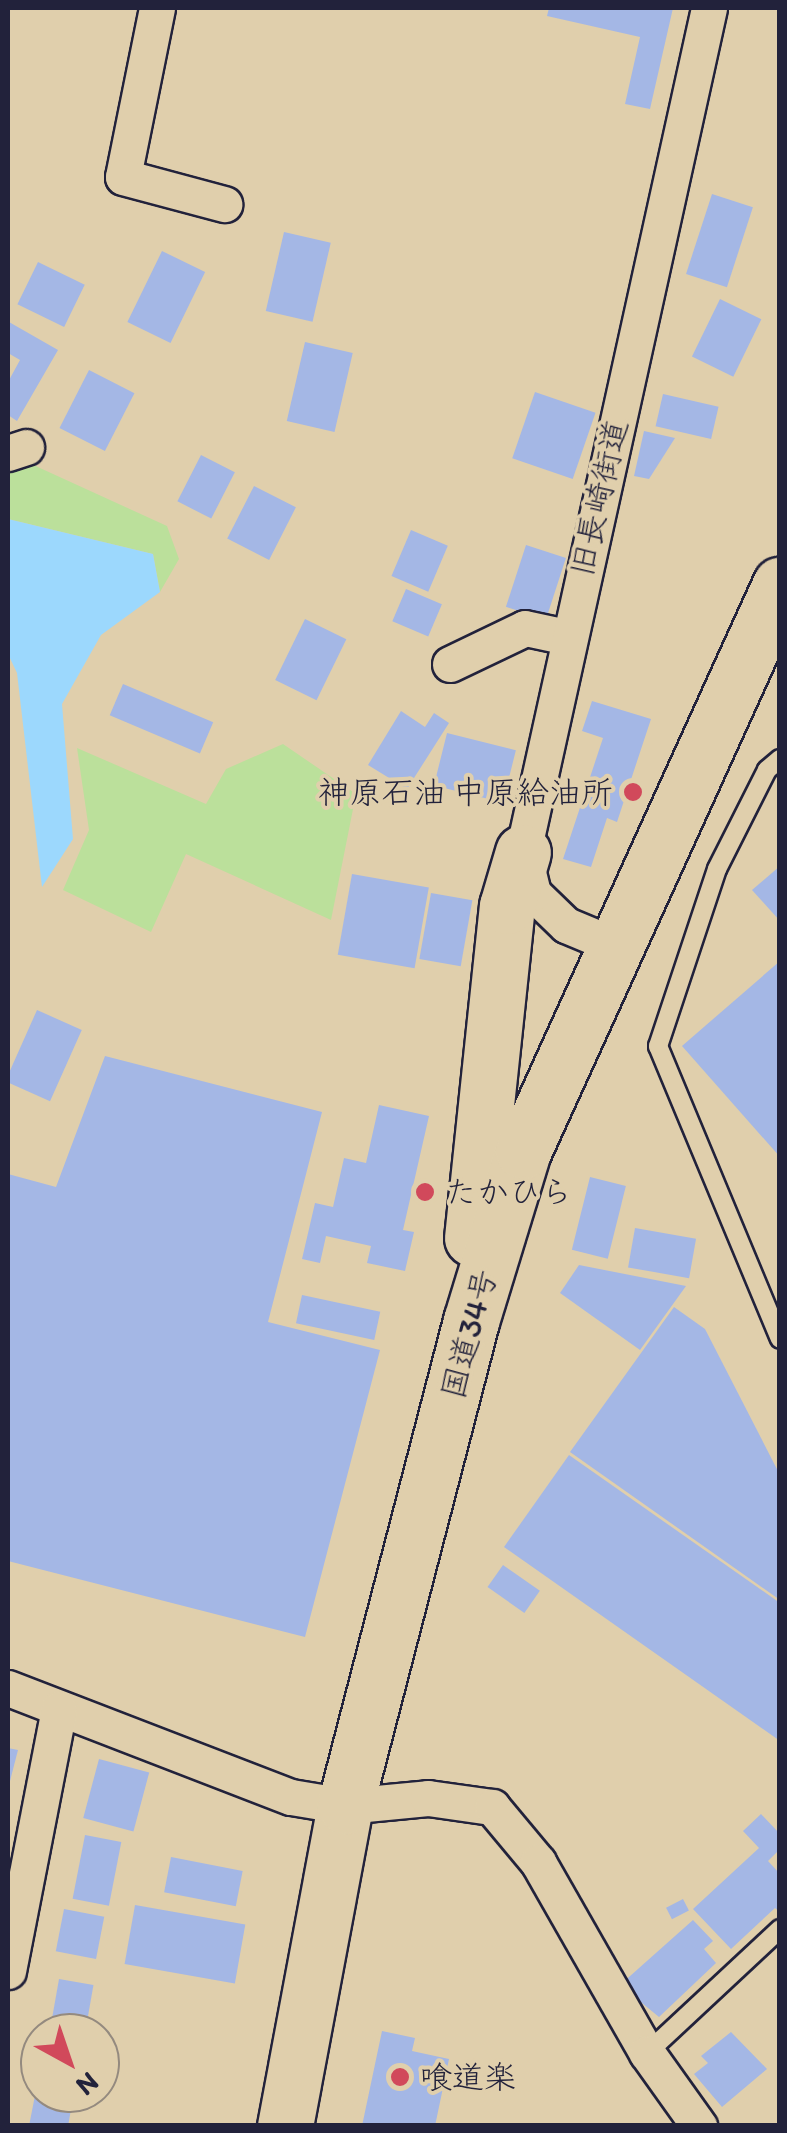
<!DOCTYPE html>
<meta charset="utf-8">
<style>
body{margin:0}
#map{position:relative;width:787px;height:2133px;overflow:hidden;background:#e0cfac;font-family:Itim,"Klee One",sans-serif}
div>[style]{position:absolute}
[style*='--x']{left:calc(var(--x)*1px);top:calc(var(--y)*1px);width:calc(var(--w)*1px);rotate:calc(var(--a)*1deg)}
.green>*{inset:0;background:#bbe09b}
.water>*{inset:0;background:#9cd8fd}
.building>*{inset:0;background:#a4b7e5;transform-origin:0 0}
.roads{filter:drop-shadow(2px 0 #22223b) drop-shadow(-2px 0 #22223b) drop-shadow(0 2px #22223b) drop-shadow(0 -2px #22223b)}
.service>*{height:18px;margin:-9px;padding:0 9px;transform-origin:9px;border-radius:9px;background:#e0cfac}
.minor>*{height:35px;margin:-17.5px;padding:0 17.5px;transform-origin:17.5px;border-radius:17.5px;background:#e0cfac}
.trunk>*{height:55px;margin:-27.5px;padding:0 27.5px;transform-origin:27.5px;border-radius:27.5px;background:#e0cfac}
.dots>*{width:28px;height:28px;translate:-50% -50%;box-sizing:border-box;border:5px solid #e0cfac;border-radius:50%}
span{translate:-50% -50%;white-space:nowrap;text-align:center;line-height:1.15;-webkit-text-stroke:8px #e0cfac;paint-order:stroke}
.street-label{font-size:32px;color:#22223b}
.poi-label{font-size:32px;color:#22223b}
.right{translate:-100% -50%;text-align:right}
.left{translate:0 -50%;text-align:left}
.frame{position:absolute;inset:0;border:10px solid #22223b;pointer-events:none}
.north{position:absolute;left:20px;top:2013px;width:100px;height:100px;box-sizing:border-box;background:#e0cfac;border:2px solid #948a7f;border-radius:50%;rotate:140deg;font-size:28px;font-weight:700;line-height:40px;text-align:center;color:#22223b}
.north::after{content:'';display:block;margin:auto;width:35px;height:45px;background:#d1495b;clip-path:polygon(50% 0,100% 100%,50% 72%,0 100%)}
</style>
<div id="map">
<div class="green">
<i style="clip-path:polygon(8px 461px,29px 463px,167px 526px,179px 559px,160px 592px,153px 554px,8px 519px)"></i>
<i style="clip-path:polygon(283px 744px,356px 794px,331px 920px,186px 854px,151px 932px,63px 890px,89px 830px,77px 748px,206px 804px,226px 769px)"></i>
</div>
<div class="water">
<i style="clip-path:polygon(8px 519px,153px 554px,160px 592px,101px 635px,62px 704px,73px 839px,42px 887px,17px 673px,8px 654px)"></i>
</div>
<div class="building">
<i style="clip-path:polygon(549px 8px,673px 8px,650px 109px,625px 104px,640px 37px,547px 16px)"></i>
<i style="left:712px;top:194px;width:43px;height:84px;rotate:18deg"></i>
<i style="left:284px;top:232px;width:48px;height:81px;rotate:13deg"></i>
<i style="left:162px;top:251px;width:48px;height:79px;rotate:26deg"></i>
<i style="left:38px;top:262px;width:52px;height:47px;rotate:26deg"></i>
<i style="left:720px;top:299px;width:46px;height:64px;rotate:26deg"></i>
<i style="clip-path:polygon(9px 322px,58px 350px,17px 421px,8px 415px,8px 382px,20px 360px,8px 353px)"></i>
<i style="left:305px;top:342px;width:49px;height:81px;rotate:13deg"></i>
<i style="left:89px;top:370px;width:51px;height:65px;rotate:27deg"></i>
<i style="left:535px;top:392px;width:64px;height:70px;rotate:19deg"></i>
<i style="left:663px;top:394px;width:57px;height:33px;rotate:13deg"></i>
<i style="clip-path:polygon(644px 431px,675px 438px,649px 479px,634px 476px)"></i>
<i style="left:201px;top:455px;width:38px;height:52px;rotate:27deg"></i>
<i style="left:254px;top:486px;width:47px;height:59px;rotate:27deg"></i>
<i style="left:411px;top:530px;width:40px;height:50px;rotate:23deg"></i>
<i style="left:526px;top:545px;width:42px;height:65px;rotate:18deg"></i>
<i style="left:406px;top:589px;width:39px;height:35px;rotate:23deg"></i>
<i style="left:305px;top:619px;width:46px;height:68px;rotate:26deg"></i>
<i style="left:123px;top:684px;width:98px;height:34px;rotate:23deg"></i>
<i style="clip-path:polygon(592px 701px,651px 719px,617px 822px,607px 818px,591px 867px,563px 859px,603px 738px,582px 731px)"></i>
<i style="clip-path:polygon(401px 711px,425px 727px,434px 713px,449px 723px,407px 789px,368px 765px)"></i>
<i style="left:447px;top:733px;width:71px;height:54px;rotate:14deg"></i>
<i style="clip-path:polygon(780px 866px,780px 921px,752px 890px)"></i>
<i style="left:352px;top:874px;width:78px;height:82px;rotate:10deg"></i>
<i style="left:431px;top:893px;width:42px;height:67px;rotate:10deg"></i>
<i style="clip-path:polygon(780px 961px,780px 1157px,682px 1046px)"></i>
<i style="left:37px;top:1010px;width:49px;height:78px;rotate:24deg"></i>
<i style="clip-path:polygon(105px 1056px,322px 1112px,268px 1322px,380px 1350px,305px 1637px,8px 1561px,8px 1174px,56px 1187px)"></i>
<i style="clip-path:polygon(379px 1105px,429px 1116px,403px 1230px,414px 1232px,405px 1271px,367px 1263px,371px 1246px,326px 1236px,320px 1263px,302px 1259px,315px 1203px,333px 1207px,344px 1158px,366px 1163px)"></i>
<i style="left:590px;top:1177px;width:37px;height:75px;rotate:14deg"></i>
<i style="left:635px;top:1228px;width:62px;height:40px;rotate:10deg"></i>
<i style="clip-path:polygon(579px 1265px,686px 1286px,640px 1350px,560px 1293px)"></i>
<i style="left:302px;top:1295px;width:80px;height:29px;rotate:12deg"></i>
<i style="clip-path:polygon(674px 1307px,705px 1329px,780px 1475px,780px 1600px,570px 1452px)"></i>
<i style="clip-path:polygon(569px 1455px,780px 1603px,780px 1741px,504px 1547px)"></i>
<i style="left:503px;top:1565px;width:45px;height:27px;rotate:35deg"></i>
<i style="clip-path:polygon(8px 1748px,18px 1750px,9px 1785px,8px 1785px)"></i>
<i style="left:99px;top:1759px;width:52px;height:61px;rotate:15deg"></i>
<i style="clip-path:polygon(761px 1814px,780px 1834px,780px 1849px,768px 1861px,780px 1874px,780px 1912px,775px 1908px,731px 1949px,693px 1909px,759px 1848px,743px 1831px)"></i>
<i style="left:85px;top:1835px;width:37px;height:65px;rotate:11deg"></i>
<i style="left:171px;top:1857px;width:73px;height:36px;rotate:11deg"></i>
<i style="left:683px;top:1899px;width:13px;height:19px;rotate:63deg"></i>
<i style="left:135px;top:1905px;width:112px;height:60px;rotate:10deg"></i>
<i style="left:64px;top:1909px;width:41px;height:43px;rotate:11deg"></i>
<i style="clip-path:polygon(693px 1920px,713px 1941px,704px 1949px,716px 1963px,659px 2017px,620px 1985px)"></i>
<i style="left:59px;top:1979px;width:35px;height:42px;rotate:10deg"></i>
<i style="clip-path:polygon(382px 2031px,415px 2038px,412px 2051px,449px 2059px,435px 2126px,362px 2126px)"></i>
<i style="clip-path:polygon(731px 2032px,767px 2069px,722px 2107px,694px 2074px,708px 2063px,701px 2056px)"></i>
<i style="clip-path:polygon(40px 2044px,40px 2078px,32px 2077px)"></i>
<i style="clip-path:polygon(38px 2080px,40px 2093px,74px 2093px,68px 2126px,29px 2126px)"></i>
</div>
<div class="roads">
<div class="service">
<i style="--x:780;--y:759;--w:17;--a:140"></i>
<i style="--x:767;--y:770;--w:111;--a:116.8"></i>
<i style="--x:717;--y:869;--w:187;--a:108.4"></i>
<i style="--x:658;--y:1046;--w:317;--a:67.4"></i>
<i style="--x:647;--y:2053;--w:182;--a:-43"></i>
</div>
<div class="minor">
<i style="--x:157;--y:8;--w:172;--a:101.4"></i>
<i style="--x:123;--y:177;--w:105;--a:15"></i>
<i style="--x:8;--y:453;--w:19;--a:-18"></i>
<i style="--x:450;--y:664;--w:83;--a:-25.6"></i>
<i style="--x:525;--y:628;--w:43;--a:12.1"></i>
<i style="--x:614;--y:945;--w:52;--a:-157.4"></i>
<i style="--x:566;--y:925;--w:46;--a:-135.9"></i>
<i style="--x:533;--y:893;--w:42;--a:-103.7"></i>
<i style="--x:523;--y:852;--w:864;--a:-77.57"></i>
<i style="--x:8;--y:1688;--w:303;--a:21.1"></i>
<i style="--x:291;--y:1797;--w:55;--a:9.5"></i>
<i style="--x:345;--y:1806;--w:83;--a:-5.5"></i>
<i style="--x:428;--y:1798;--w:65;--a:8"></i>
<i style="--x:492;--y:1807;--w:72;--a:50.1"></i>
<i style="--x:538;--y:1862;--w:220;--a:60.3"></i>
<i style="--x:647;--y:2053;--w:90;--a:54.5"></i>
<i style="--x:8;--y:1971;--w:267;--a:-79"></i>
</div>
<div class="trunk">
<i style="--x:472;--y:1238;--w:334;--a:-84"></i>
<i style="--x:507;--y:906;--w:56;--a:-73.5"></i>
<i style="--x:285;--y:2126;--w:326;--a:-79.4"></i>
<i style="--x:345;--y:1806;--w:501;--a:-75.44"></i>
<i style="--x:471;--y:1321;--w:178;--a:-73"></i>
<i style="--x:523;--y:1151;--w:622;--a:-65.58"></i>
</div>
</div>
<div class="dots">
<i style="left:633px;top:792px;background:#d1495b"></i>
<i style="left:425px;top:1192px;background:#d1495b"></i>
<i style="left:400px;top:2077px;background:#d1495b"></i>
</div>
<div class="street-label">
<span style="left:599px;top:498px;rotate:-77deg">旧長崎街道</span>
<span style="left:469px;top:1334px;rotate:-75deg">国道34号</span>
</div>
<div class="poi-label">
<span class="right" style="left:613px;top:792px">神原石油 中原給油所</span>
<span class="left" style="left:445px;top:1192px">たかひら</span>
<span class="left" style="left:420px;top:2077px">喰道楽</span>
</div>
<div class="frame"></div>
<div class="north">N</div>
</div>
